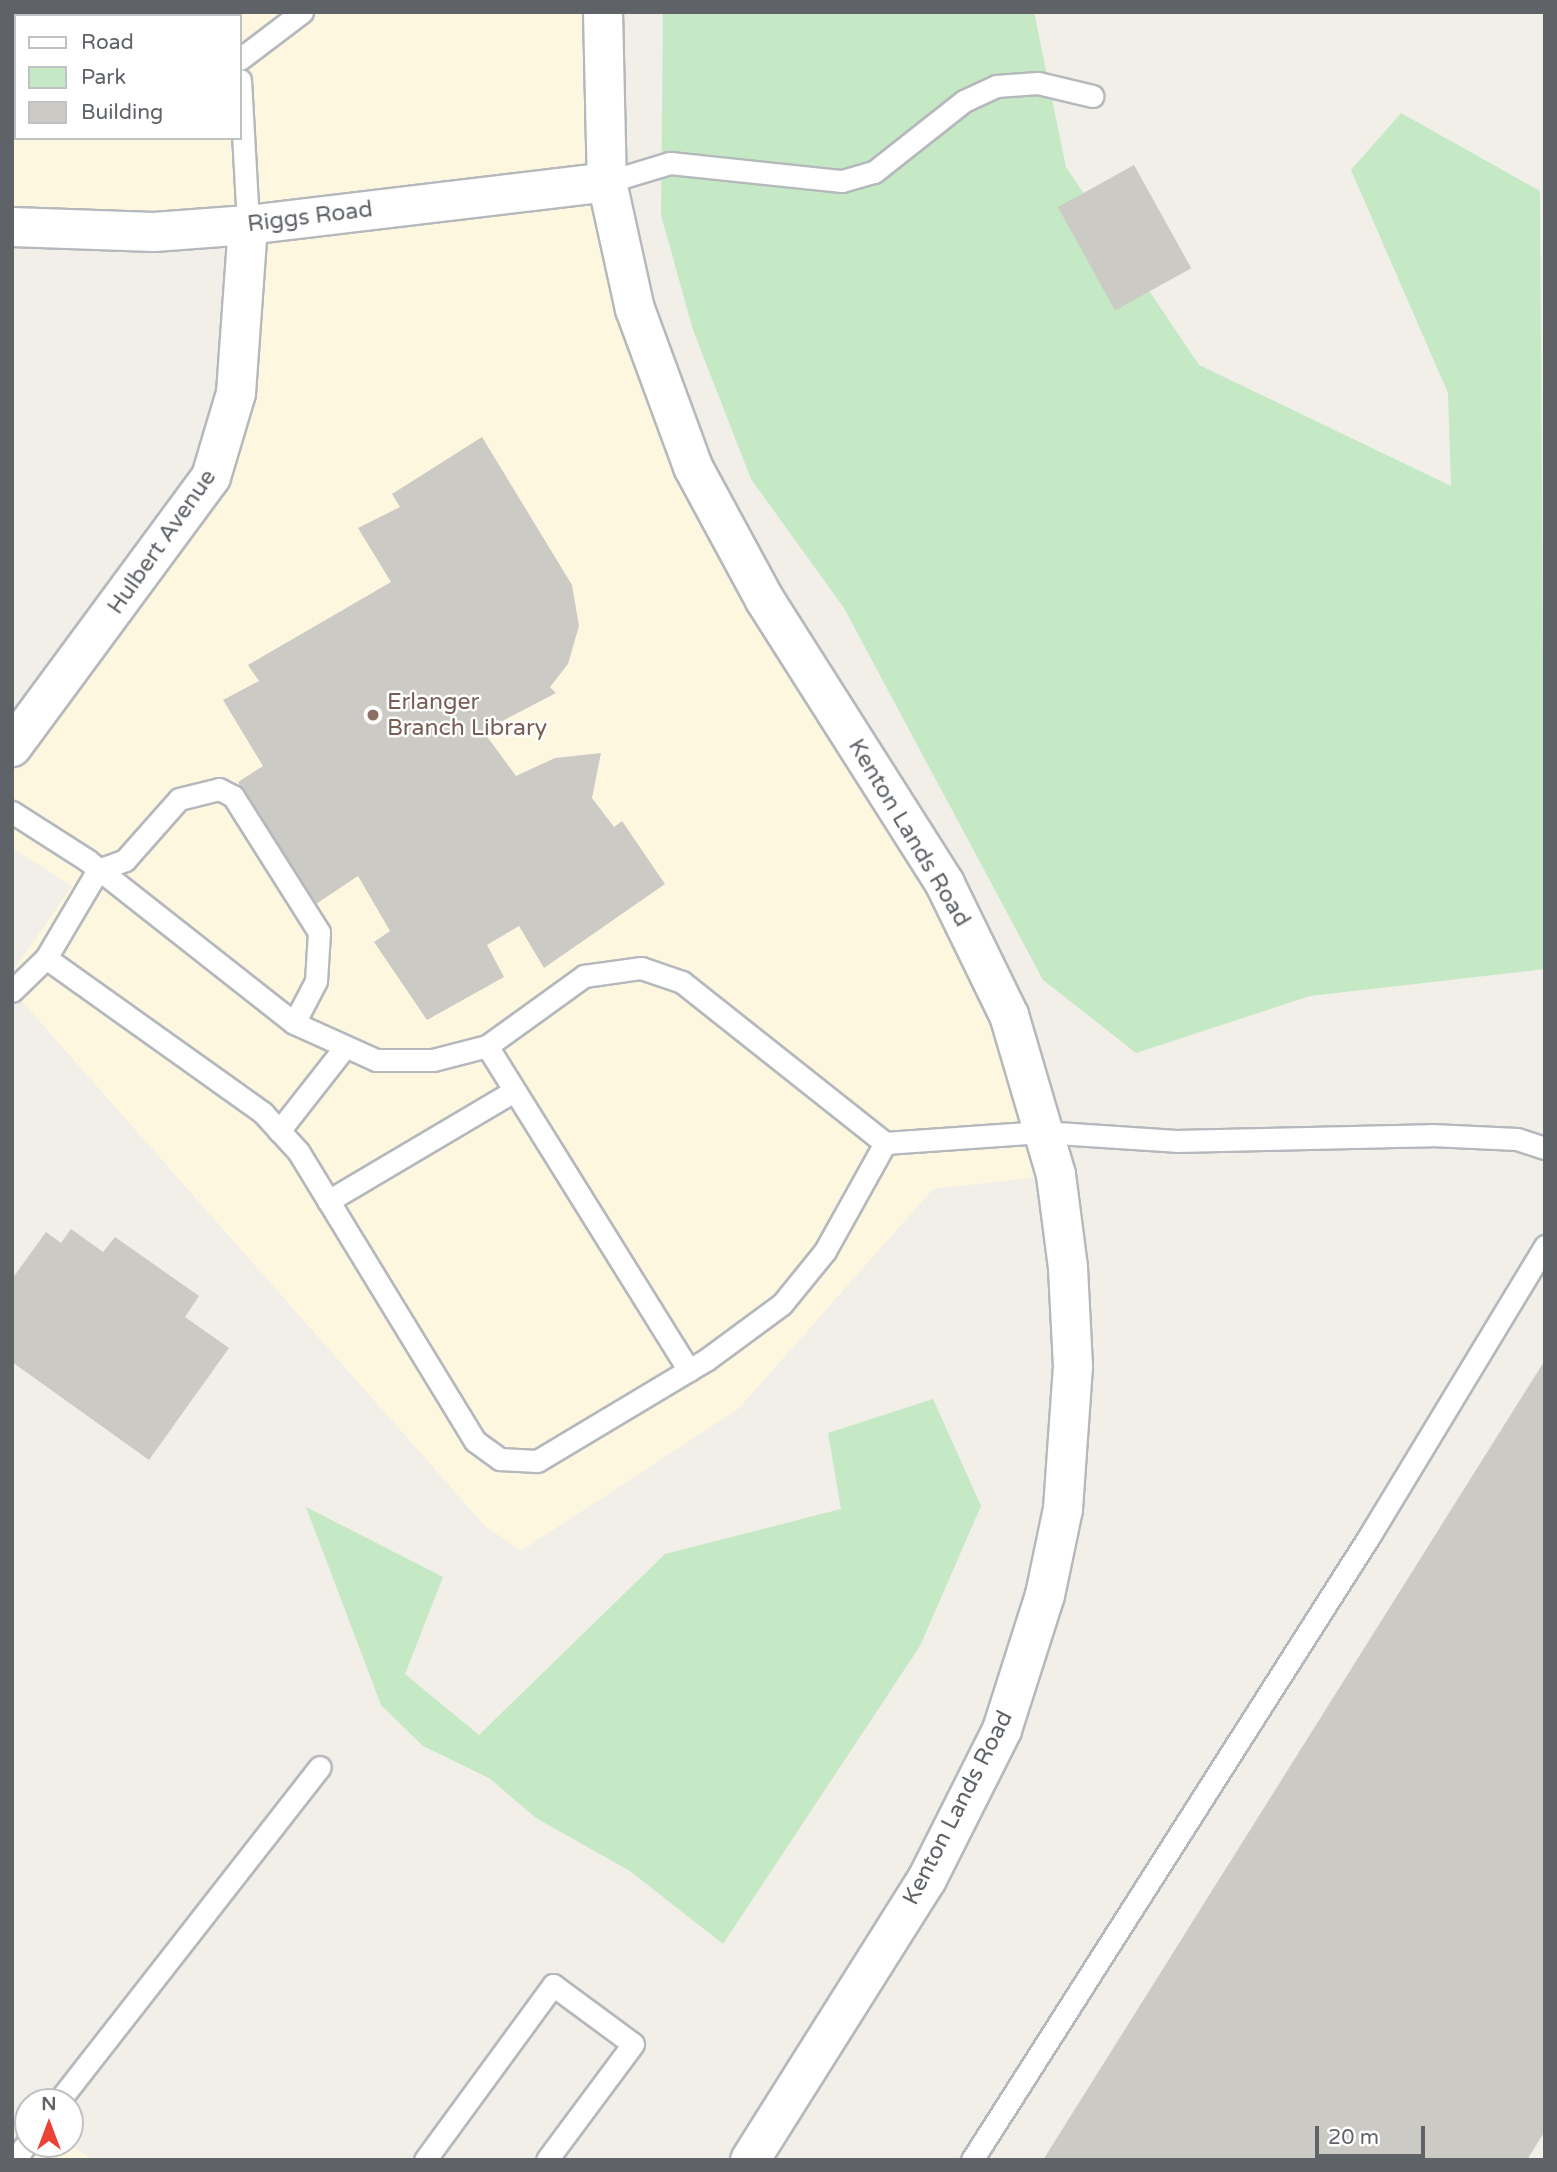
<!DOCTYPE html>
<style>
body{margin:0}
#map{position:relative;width:1557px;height:2172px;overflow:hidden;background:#f1efe8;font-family:"Varela Round",sans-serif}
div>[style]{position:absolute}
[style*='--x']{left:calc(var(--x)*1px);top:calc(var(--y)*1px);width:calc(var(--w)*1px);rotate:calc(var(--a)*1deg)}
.commercial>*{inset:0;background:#fef7e0}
.green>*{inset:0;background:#c5e8c5}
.building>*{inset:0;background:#cccac5;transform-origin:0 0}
.roads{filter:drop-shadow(2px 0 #b5b8bc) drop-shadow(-2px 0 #b5b8bc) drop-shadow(0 2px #b5b8bc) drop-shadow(0 -2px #b5b8bc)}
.lane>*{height:21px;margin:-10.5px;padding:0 10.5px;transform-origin:10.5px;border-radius:10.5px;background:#fff}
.street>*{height:38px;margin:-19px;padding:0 19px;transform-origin:19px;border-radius:19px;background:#fff}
.secondary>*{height:38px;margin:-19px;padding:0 19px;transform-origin:19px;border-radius:19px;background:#fff}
.dots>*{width:19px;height:19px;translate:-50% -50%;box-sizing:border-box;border:4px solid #fff;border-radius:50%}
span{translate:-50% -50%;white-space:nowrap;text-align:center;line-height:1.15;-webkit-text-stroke:5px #fff;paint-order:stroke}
.street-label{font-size:23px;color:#5f6368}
.education-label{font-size:23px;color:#785e54}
.left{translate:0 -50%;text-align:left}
.frame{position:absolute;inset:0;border:14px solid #5f6368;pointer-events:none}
.legend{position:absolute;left:14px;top:14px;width:228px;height:126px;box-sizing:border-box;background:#fff;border:2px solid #bfc1c3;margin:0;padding:9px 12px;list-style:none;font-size:21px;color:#5f6368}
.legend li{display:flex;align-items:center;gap:14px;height:35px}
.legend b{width:35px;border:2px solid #bfc1c3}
.north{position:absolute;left:14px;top:2088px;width:70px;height:70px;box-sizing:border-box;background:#fff;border:2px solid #bfc1c3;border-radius:50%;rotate:0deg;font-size:19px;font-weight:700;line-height:28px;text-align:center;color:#5f6368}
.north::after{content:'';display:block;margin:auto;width:24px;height:32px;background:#ea4335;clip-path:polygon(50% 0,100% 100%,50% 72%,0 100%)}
.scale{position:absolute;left:1315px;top:2126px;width:110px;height:32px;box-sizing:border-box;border:4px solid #5f6368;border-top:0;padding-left:9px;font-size:21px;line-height:24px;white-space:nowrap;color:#5f6368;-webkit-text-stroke:5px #fff;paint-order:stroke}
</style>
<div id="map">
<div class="commercial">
<i style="clip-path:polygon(evenodd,12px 12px,603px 12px,601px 107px,693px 467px,945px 884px,1056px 1175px,933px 1189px,738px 1409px,521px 1551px,485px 1526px,12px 990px,12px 973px,72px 886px,12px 848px,12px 747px,211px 477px,247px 226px,12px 227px,12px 12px,16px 16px,240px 16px,240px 138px,16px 138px,16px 16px)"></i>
<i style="clip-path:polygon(71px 2144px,91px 2160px,21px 2160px)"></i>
</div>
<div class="green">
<i style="clip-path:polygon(663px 12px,1034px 12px,1066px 167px,1199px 365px,1451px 486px,1448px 393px,1351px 170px,1401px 113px,1540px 191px,1545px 969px,1310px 996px,1136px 1053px,1043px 980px,844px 608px,751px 479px,693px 330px,661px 215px)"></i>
<i style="clip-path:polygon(933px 1399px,981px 1506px,920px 1646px,723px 1944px,630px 1871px,536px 1818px,489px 1778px,423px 1746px,381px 1705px,306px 1507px,443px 1577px,405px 1674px,479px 1735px,665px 1554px,841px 1509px,828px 1433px)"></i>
</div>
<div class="building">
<i style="left:1134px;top:165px;width:118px;height:87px;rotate:61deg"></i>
<i style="clip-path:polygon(482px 437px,572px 585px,579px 626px,568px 664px,550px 687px,556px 693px,483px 731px,516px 776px,555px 758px,601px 753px,592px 798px,614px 827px,622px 821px,665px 884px,544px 968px,519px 926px,487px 945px,504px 977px,427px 1020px,374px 942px,390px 931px,358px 876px,316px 904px,238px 782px,263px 766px,223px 700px,259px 681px,248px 665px,391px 582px,358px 528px,400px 507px,392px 494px)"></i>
<i style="clip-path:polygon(71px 1229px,103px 1252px,115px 1237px,199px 1296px,185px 1317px,229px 1348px,149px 1460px,12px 1362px,12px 1279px,46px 1232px,61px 1243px)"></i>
<i style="clip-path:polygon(1545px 1360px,1545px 2131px,1527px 2160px,1043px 2160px)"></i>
</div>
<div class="roads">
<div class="lane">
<i style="--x:214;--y:12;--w:4;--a:63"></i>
<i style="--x:92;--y:16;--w:6;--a:-45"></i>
<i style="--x:240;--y:59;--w:78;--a:-37.2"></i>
<i style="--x:240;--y:80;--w:145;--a:86.8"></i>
<i style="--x:12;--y:87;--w:5;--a:-37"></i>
<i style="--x:607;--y:182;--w:66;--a:-16.8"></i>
<i style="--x:670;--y:163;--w:173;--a:6"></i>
<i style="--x:842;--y:181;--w:33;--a:-16"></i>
<i style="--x:874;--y:172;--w:115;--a:-38.3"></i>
<i style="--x:964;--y:101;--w:35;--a:-25"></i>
<i style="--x:996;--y:86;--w:42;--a:-4.1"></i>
<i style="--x:1038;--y:83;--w:56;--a:13.5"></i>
<i style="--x:12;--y:812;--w:89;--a:32.6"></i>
<i style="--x:87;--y:860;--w:263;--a:38.2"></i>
<i style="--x:294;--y:1023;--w:90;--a:24.3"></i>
<i style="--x:376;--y:1060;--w:57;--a:0"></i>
<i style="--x:433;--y:1060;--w:56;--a:-14.5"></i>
<i style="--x:487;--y:1046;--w:120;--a:-35.8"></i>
<i style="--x:584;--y:976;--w:58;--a:-8"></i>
<i style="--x:641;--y:968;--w:43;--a:18.9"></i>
<i style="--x:682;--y:982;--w:259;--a:38.4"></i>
<i style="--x:885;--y:1143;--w:157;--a:-4"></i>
<i style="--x:1042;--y:1132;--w:134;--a:3.8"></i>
<i style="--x:1176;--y:1141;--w:255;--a:-1.3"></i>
<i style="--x:1431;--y:1135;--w:86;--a:2.7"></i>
<i style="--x:1517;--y:1139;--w:29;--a:18"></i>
<i style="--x:46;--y:958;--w:267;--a:35.5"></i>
<i style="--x:263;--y:1113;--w:52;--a:47.4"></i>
<i style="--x:298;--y:1151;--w:340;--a:58.6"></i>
<i style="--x:475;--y:1441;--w:31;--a:36"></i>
<i style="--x:500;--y:1459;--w:37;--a:3"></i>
<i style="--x:537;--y:1461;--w:197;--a:-30.9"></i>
<i style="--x:706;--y:1360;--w:94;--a:-36.4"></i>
<i style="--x:782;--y:1304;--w:68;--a:-50.9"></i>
<i style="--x:825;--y:1251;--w:124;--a:-60.9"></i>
<i style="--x:12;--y:991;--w:47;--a:-44.1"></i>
<i style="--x:46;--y:958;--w:102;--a:-59.4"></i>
<i style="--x:98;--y:870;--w:29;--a:-20"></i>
<i style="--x:125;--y:860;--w:81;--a:-48.5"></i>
<i style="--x:179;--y:799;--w:41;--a:-14"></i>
<i style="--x:219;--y:789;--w:16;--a:27"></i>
<i style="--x:233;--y:796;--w:161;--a:57.7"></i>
<i style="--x:319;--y:932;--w:49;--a:93.5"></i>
<i style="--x:316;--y:981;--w:47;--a:117.6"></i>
<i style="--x:487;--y:1046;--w:382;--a:58.1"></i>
<i style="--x:279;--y:1131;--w:105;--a:-51.9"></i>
<i style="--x:328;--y:1201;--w:216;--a:-30.6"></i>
<i style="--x:58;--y:2102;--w:425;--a:-52"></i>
<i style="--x:14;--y:2160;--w:23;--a:-52"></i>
<i style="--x:425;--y:2160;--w:217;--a:-53.8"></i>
<i style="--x:553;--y:1985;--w:99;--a:36.4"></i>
<i style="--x:633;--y:2044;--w:144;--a:126.6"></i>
<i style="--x:972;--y:2160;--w:741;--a:-57.51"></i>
<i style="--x:1370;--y:1535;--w:338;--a:-58.8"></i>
</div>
<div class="street">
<i style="--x:12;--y:227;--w:142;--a:2"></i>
<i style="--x:154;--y:232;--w:94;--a:-4.3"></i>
<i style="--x:248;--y:225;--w:362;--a:-6.8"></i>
<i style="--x:12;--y:747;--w:335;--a:-53.6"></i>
<i style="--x:211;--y:477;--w:88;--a:-73.4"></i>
<i style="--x:236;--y:393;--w:168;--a:-85.9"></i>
</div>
<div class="secondary">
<i style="--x:603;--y:12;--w:170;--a:88.7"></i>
<i style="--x:607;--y:182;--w:130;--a:77.6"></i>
<i style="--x:635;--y:309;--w:168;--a:69.8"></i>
<i style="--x:693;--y:467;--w:151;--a:61.6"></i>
<i style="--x:765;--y:600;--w:336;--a:57.6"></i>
<i style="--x:945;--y:884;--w:146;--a:64"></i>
<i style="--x:1009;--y:1015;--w:167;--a:73.6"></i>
<i style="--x:1056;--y:1175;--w:94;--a:82.6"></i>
<i style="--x:1068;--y:1268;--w:98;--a:87.1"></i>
<i style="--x:1073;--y:1366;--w:143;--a:94"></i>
<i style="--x:1063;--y:1509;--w:88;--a:101.8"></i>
<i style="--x:1045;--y:1595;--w:142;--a:107.7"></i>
<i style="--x:1002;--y:1730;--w:167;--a:116.7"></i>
<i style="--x:927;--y:1879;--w:332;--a:122.2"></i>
</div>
</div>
<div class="dots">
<i style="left:373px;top:715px;background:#8d6e63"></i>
</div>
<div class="street-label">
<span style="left:310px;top:217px;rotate:-7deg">Riggs Road</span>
<span style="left:162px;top:542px;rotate:-55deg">Hulbert Avenue</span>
<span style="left:909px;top:833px;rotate:59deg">Kenton Lands Road</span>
<span style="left:958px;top:1808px;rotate:-63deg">Kenton Lands Road</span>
</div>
<div class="education-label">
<span class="left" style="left:387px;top:715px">Erlanger<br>Branch Library</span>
</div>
<div class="frame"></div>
<ul class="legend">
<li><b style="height:9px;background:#fff"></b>Road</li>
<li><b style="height:19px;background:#c5e8c5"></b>Park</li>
<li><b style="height:19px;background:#cccac5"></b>Building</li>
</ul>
<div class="north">N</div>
<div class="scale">20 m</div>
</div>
